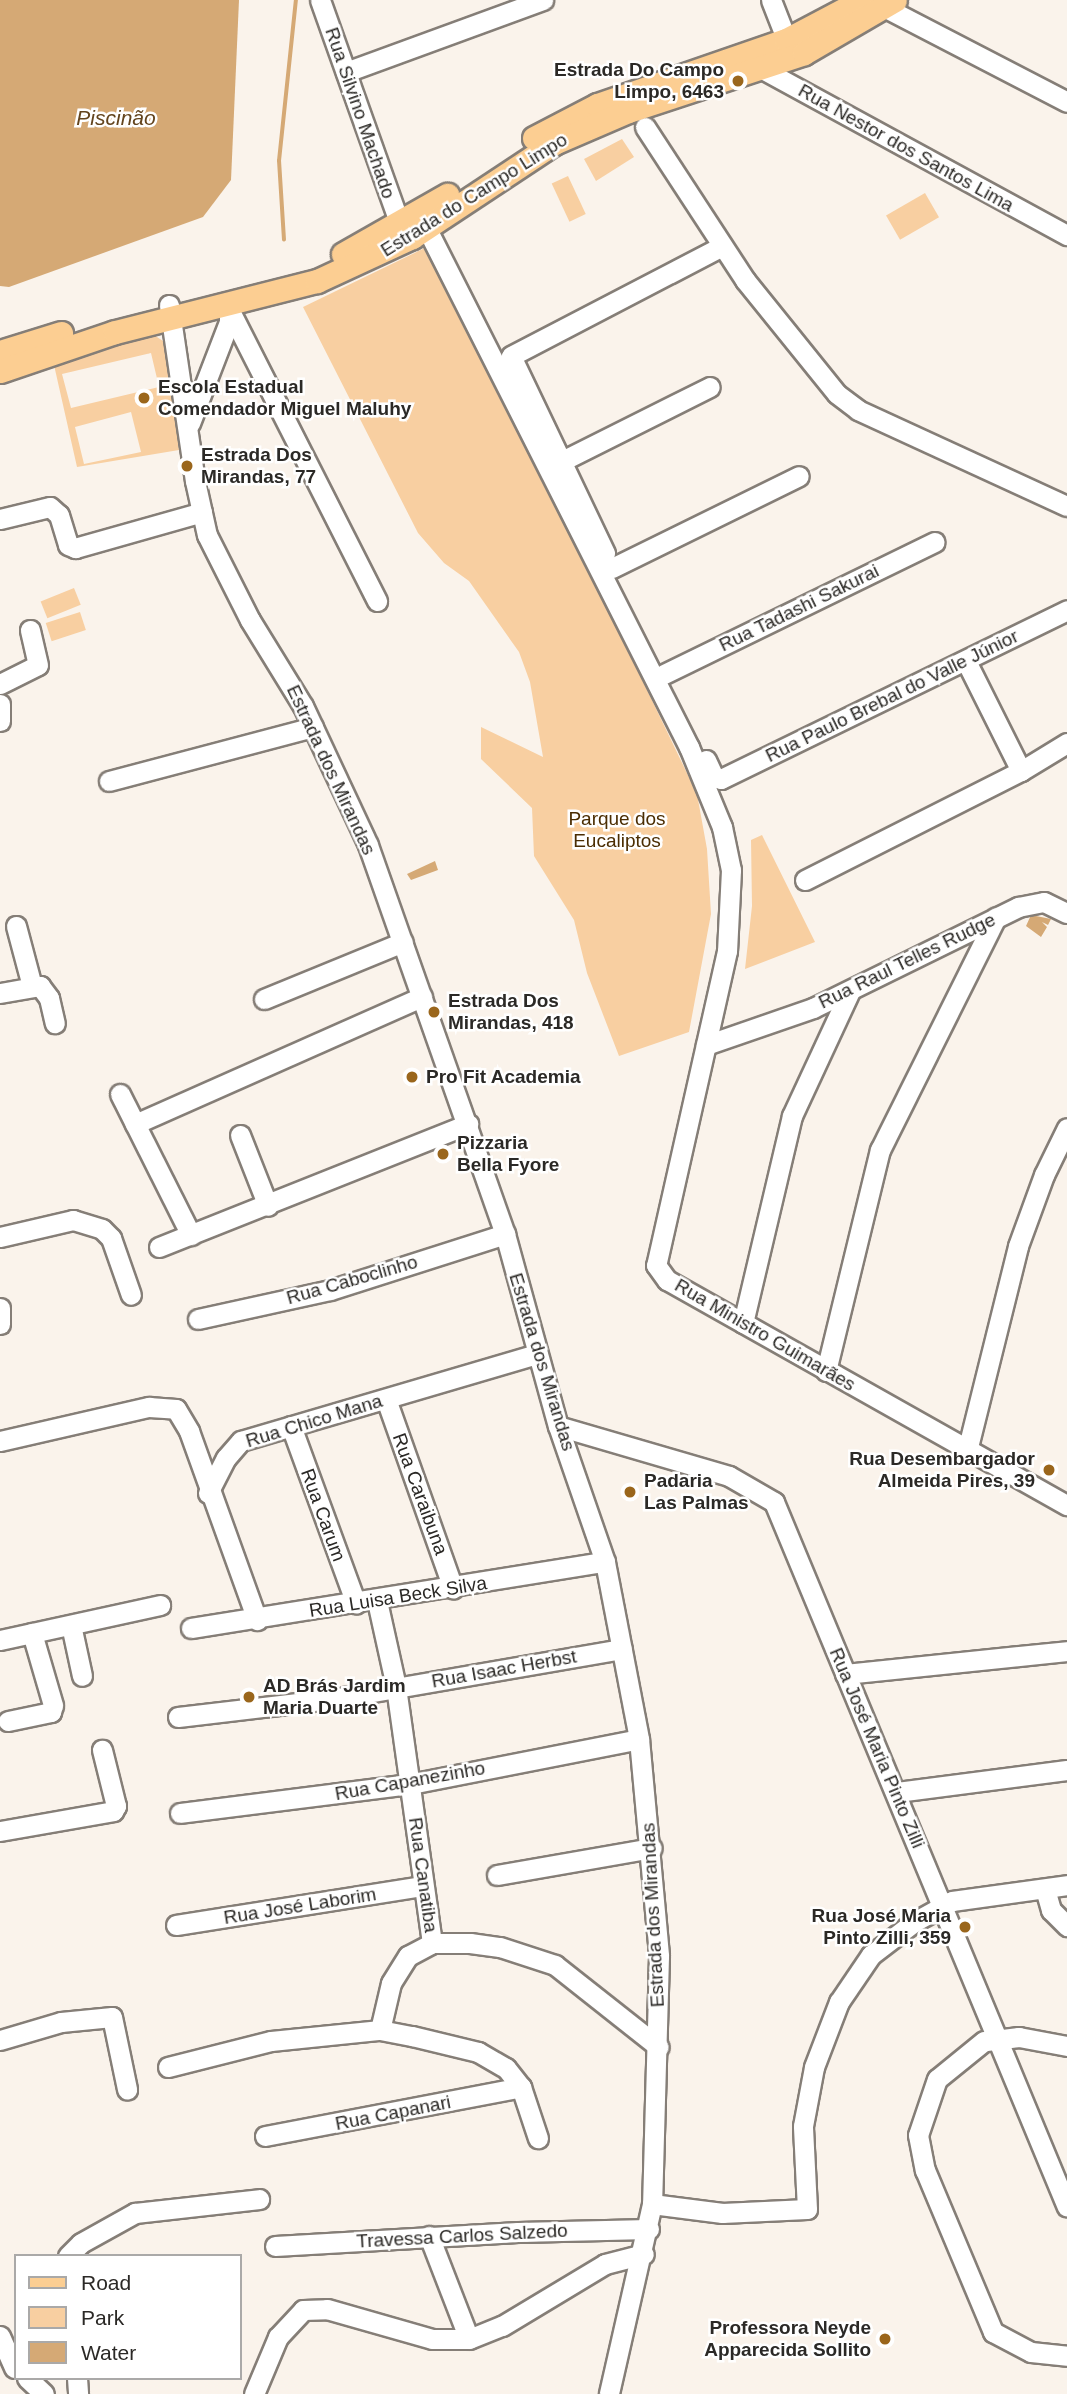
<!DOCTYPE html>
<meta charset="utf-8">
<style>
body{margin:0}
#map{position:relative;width:1067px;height:2394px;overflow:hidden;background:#faf3eb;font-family:Arial,sans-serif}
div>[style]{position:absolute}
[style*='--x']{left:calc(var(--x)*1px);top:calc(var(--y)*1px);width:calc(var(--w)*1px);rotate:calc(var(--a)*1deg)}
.green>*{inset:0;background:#f8cfa1;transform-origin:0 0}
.water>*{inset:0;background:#d5a975}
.stream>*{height:3.5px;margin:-1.75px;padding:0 1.75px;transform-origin:1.75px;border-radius:1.75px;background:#d5a975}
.roads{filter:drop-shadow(2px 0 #857e77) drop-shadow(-2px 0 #857e77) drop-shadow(0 2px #857e77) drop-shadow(0 -2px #857e77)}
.minor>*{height:19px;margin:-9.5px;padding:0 9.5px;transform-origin:9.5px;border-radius:9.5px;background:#fff}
.major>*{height:23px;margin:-11.5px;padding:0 11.5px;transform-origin:11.5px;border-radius:11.5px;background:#fcce92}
.dots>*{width:19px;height:19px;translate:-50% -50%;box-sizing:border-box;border:4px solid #fff;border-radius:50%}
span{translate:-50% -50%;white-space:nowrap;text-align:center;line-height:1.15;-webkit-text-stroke:5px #fff;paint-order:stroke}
.poi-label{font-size:19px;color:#2b2926;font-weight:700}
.right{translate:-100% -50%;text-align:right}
.left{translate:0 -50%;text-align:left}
.street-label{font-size:19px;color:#2b2926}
.park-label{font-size:19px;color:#4b2d02}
.water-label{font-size:21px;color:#63441d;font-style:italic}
.legend{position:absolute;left:14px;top:2254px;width:228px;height:126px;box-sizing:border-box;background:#fff;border:2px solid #aaa9a8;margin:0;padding:9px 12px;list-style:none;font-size:21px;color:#2b2926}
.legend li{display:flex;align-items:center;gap:14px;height:35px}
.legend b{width:35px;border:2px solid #aaa9a8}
</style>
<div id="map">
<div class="green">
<i style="clip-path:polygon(622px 139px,634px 157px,596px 181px,584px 159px)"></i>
<i style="left:568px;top:176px;width:42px;height:18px;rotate:65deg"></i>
<i style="left:925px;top:193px;width:28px;height:45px;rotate:60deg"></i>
<i style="clip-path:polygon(433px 244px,697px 794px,707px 849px,711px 914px,689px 1032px,619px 1056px,587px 973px,574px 920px,534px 856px,532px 808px,481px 759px,481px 727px,543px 757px,530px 682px,519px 652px,469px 581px,444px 563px,418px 533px,303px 307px)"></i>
<i style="clip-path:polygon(evenodd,154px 335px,163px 341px,167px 354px,179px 450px,77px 467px,54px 365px,154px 335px,151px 353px,159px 387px,71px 408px,62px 374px,151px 353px,154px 335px,131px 412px,141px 452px,84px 464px,75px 427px,131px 412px)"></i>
<i style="left:74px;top:588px;width:18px;height:36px;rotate:68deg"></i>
<i style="left:80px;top:612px;width:19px;height:36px;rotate:72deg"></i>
<i style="clip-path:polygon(762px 835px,815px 942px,745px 969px,752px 906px,751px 840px)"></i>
</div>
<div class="water">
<i style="clip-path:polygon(0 0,239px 0,231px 180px,203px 217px,9px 287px,0 286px)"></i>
<i style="clip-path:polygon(435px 861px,438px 870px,411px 880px,407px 874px)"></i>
<i style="clip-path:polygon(1031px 915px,1051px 919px,1048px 925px,1042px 922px,1047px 927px,1041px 937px,1026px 926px)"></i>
</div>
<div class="stream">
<i style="--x:284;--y:240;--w:79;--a:-93.6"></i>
<i style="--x:279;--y:161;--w:162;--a:-84"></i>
</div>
<div class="roads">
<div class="minor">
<i style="--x:320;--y:0;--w:239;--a:70.4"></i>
<i style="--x:771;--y:0;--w:55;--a:68.6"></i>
<i style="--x:884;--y:7;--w:206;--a:27.4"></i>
<i style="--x:759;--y:57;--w:14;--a:69"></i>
<i style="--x:764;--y:70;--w:345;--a:28.6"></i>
<i style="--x:346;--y:72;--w:210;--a:-20.1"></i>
<i style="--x:645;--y:127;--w:183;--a:56.8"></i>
<i style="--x:745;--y:280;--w:146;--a:51.1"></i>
<i style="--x:837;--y:394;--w:26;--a:37"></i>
<i style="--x:858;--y:410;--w:230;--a:24.7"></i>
<i style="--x:431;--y:237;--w:572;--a:63.17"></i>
<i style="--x:689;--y:747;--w:87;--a:67.6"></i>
<i style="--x:722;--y:827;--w:44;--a:78.2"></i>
<i style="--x:731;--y:870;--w:81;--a:92.8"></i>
<i style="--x:727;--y:951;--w:322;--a:102.7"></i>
<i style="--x:656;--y:1265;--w:19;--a:54"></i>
<i style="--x:667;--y:1280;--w:459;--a:29.4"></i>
<i style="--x:169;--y:305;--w:178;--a:81.6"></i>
<i style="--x:195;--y:481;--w:55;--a:77.5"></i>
<i style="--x:207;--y:535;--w:95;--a:63.2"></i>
<i style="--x:250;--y:620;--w:101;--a:58.4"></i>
<i style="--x:303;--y:706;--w:153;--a:64.9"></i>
<i style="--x:368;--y:845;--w:412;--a:70.6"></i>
<i style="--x:505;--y:1234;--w:199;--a:74.6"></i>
<i style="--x:558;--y:1426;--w:144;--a:70.9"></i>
<i style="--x:605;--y:1562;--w:180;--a:79.1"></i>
<i style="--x:639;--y:1739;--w:218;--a:84.7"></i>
<i style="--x:659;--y:1956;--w:248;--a:91.6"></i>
<i style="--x:652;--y:2204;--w:195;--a:102.8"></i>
<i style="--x:231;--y:313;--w:323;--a:63.1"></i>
<i style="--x:190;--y:423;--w:108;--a:-68.9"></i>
<i style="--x:229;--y:322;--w:15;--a:-90"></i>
<i style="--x:562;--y:461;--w:165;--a:-26.6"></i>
<i style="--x:0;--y:519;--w:51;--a:-13.5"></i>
<i style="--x:50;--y:507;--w:12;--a:42"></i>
<i style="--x:59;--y:515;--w:31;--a:73"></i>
<i style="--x:68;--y:545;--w:8;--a:23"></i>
<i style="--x:75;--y:548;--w:132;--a:-15.8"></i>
<i style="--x:605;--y:553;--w:218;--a:-115.5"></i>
<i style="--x:511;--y:356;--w:238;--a:-27.5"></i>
<i style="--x:612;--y:568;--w:208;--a:-26.2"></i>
<i style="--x:966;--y:661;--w:123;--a:63.4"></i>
<i style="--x:1021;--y:771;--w:54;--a:-31.3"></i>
<i style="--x:664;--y:674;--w:301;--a:-26"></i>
<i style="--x:0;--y:684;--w:42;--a:-26.6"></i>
<i style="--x:38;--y:665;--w:36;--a:-103"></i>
<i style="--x:0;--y:704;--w:17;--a:90"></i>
<i style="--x:706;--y:760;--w:19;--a:65"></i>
<i style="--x:714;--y:777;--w:7;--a:16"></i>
<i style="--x:721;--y:779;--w:385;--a:-26"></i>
<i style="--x:109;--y:781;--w:211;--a:-14.8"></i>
<i style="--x:805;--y:880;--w:242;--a:-26.8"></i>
<i style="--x:16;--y:926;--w:62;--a:75.1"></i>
<i style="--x:0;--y:993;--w:41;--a:-9.9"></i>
<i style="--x:40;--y:986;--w:15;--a:53"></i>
<i style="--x:49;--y:998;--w:26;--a:77"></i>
<i style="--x:264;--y:999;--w:150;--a:-22.3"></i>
<i style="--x:706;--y:1045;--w:113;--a:-19.1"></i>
<i style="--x:813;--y:1008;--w:229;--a:-26.2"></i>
<i style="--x:1018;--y:907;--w:26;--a:-11"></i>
<i style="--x:1044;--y:902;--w:25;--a:26"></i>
<i style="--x:120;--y:1094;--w:158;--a:63.3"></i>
<i style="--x:135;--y:1124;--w:314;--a:-23.9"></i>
<i style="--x:240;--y:1135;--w:76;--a:68.5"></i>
<i style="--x:0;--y:1237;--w:75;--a:-13.1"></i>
<i style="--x:73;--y:1220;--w:30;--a:17"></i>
<i style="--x:102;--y:1229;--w:13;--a:45"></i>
<i style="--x:111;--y:1238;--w:60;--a:70.7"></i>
<i style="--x:159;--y:1247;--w:333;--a:-21.7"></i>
<i style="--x:0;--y:1308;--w:16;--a:90"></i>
<i style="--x:198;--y:1319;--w:135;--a:-12.4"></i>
<i style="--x:330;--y:1290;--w:184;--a:-17.7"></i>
<i style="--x:743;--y:1323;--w:213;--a:-76.7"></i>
<i style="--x:792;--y:1116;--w:138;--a:-65.1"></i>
<i style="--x:826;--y:1371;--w:228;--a:-76.3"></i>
<i style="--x:880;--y:1150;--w:260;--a:-63.5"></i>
<i style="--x:386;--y:1399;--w:201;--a:70.5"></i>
<i style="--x:291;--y:1426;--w:189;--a:69.9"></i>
<i style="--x:558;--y:1426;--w:178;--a:16.3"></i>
<i style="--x:729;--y:1476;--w:52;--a:30"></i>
<i style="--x:774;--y:1502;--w:763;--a:67.43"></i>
<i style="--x:0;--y:1441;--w:153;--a:-12.9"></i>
<i style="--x:149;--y:1407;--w:27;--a:4"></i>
<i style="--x:176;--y:1409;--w:26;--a:59"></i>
<i style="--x:189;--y:1431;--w:201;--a:70.2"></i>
<i style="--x:968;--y:1447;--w:207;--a:-76"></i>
<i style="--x:1018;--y:1246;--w:76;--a:-69.9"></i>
<i style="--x:1044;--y:1175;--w:52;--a:-63.9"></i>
<i style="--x:208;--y:1493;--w:39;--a:-63"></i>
<i style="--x:226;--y:1458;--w:23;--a:-49"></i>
<i style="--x:241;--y:1441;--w:309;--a:-16.4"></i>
<i style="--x:377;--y:1601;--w:88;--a:77.5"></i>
<i style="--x:396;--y:1687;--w:259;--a:82"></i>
<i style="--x:71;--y:1625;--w:52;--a:77.8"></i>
<i style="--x:191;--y:1628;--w:419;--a:-9.1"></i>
<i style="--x:0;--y:1640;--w:164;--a:-12.3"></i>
<i style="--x:845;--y:1674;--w:223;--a:-5.9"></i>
<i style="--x:178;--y:1717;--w:155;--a:-6.7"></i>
<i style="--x:332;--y:1699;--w:294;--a:-9.8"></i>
<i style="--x:8;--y:1721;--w:44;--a:-11.8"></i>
<i style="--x:51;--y:1712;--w:7;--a:-74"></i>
<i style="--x:53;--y:1705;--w:75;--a:-106.3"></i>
<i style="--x:897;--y:1792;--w:171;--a:-7.4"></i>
<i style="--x:180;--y:1813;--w:232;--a:-7.2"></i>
<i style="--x:410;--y:1784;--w:233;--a:-11.1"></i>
<i style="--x:0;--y:1831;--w:115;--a:-10"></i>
<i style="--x:113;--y:1811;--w:6;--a:-59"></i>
<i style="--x:116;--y:1806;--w:58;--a:-104"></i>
<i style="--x:497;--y:1875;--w:157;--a:-9.9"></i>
<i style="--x:1045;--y:1889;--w:22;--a:74"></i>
<i style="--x:1051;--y:1910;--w:23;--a:45"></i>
<i style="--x:176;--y:1925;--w:250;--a:-9"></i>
<i style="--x:380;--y:2030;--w:48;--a:-76.8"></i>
<i style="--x:391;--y:1983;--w:32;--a:-58"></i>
<i style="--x:408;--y:1956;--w:27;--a:-28"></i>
<i style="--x:432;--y:1943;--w:38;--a:0"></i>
<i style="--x:470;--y:1943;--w:30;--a:8"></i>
<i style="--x:500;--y:1947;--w:58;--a:18.1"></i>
<i style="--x:555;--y:1965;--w:132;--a:38.3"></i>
<i style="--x:0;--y:2040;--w:64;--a:-16.4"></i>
<i style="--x:61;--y:2022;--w:51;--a:-5.6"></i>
<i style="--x:112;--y:2017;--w:74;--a:78.2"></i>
<i style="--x:1067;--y:2046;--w:49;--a:-169.4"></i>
<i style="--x:1019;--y:2037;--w:35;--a:173"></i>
<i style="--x:984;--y:2041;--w:60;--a:141"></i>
<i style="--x:937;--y:2079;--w:59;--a:108.7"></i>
<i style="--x:918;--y:2135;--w:36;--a:79"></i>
<i style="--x:925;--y:2170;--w:176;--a:67.2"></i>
<i style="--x:993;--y:2332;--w:43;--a:27.8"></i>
<i style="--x:1031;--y:2352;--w:36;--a:6"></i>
<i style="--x:168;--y:2067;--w:106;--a:-14.2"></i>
<i style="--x:271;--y:2041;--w:110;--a:-5.8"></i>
<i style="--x:380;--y:2030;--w:33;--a:11"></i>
<i style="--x:412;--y:2036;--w:68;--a:13.6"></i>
<i style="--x:478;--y:2052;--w:32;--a:30"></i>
<i style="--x:506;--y:2068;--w:24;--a:52"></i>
<i style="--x:521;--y:2087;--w:54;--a:71.6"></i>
<i style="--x:265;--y:2136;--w:261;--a:-10.8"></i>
<i style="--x:652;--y:2204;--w:71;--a:7.3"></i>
<i style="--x:722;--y:2213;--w:85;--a:-2.7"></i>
<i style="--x:807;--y:2209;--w:83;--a:-92.8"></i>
<i style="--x:803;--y:2126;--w:60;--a:-79.4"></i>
<i style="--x:814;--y:2067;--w:70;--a:-69"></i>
<i style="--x:839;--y:2002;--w:57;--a:-55.8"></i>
<i style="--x:871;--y:1955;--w:54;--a:-37.5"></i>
<i style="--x:914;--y:1922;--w:43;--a:-28.9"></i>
<i style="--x:952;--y:1901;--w:116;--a:-7.9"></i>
<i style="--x:429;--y:2236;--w:110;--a:68.8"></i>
<i style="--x:275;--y:2246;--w:243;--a:-3.3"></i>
<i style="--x:518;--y:2232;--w:131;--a:-1.3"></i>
<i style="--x:68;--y:2256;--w:18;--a:-45"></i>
<i style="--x:81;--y:2243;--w:62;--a:-29.1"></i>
<i style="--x:135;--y:2213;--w:125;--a:-6.4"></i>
<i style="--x:0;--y:2336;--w:35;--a:66"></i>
<i style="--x:27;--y:2378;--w:23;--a:43"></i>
<i style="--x:77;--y:2378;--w:16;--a:86"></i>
<i style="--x:254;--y:2394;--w:62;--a:-67.2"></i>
<i style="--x:278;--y:2337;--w:37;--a:-47"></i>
<i style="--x:303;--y:2310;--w:24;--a:-2"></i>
<i style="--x:327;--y:2309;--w:109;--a:15.9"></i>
<i style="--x:432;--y:2339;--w:37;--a:0"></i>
<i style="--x:469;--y:2339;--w:35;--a:-22"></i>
<i style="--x:502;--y:2326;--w:120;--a:-31"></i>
<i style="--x:605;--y:2264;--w:40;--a:-14.4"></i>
</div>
<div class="major">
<i style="--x:534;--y:138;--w:71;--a:-27.6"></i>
<i style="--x:597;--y:105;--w:200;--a:-19"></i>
<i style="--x:786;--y:40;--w:86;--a:-27.8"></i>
<i style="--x:343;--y:254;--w:120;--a:-29.6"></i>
<i style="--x:0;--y:352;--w:64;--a:-17.3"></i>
<i style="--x:0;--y:371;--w:121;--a:-18.7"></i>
<i style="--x:115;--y:332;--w:208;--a:-14.2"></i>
<i style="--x:317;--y:281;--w:105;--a:-24.9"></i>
<i style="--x:412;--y:237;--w:170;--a:-33.5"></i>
<i style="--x:554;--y:143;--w:81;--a:-23.4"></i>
<i style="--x:628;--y:111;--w:185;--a:-18.2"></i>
<i style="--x:804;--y:53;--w:105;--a:-30.2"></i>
</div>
</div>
<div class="dots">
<i style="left:738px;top:81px;background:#9a661c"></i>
<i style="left:144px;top:398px;background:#9a661c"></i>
<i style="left:187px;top:466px;background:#9a661c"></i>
<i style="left:434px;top:1012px;background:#9a661c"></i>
<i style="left:412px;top:1077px;background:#9a661c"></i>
<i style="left:443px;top:1154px;background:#9a661c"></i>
<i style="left:1049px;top:1470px;background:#9a661c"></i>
<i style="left:630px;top:1492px;background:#9a661c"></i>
<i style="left:249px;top:1697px;background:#9a661c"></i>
<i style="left:965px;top:1927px;background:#9a661c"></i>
<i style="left:885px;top:2339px;background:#9a661c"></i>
</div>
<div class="poi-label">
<span class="right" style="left:724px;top:81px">Estrada Do Campo<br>Limpo, 6463</span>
<span class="left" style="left:158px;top:398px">Escola Estadual<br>Comendador Miguel Maluhy</span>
<span class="left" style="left:201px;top:466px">Estrada Dos<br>Mirandas, 77</span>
<span class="left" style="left:448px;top:1012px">Estrada Dos<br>Mirandas, 418</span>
<span class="left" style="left:426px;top:1077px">Pro Fit Academia</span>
<span class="left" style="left:457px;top:1154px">Pizzaria<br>Bella Fyore</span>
<span class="right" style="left:1035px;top:1470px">Rua Desembargador<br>Almeida Pires, 39</span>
<span class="left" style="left:644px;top:1492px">Padaria<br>Las Palmas</span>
<span class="left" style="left:263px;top:1697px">AD Brás Jardim<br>Maria Duarte</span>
<span class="right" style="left:951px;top:1927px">Rua José Maria<br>Pinto Zilli, 359</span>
<span class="right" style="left:871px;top:2339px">Professora Neyde<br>Apparecida Sollito</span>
</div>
<div class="street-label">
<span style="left:360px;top:113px;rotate:71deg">Rua Silvino Machado</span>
<span style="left:906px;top:148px;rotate:29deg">Rua Nestor dos Santos Lima</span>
<span style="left:474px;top:195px;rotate:-32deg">Estrada do Campo Limpo</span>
<span style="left:799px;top:608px;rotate:-26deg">Rua Tadashi Sakurai</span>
<span style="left:892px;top:696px;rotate:-26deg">Rua Paulo Brebal do Valle Júnior</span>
<span style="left:331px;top:770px;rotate:65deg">Estrada dos Mirandas</span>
<span style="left:907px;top:961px;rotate:-26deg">Rua Raul Telles Rudge</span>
<span style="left:352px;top:1280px;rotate:-16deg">Rua Caboclinho</span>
<span style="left:765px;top:1335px;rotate:30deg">Rua Ministro Guimarães</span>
<span style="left:542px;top:1362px;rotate:73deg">Estrada dos Mirandas</span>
<span style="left:314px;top:1421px;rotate:-17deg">Rua Chico Mana</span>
<span style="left:420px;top:1494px;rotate:70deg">Rua Caraibuna</span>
<span style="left:323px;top:1515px;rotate:70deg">Rua Carum</span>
<span style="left:398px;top:1597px;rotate:-9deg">Rua Luisa Beck Silva</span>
<span style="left:504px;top:1669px;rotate:-10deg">Rua Isaac Herbst</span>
<span style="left:877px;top:1748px;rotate:67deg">Rua José Maria Pinto Zilli</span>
<span style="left:410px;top:1781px;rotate:-10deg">Rua Capanezinho</span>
<span style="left:423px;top:1875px;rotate:82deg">Rua Canatiba</span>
<span style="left:300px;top:1906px;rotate:-9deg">Rua José Laborim</span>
<span style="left:653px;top:1915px;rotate:-93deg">Estrada dos Mirandas</span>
<span style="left:393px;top:2113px;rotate:-11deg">Rua Capanari</span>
<span style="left:462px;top:2236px;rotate:-3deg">Travessa Carlos Salzedo</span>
</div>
<div class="park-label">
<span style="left:617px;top:830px">Parque dos<br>Eucaliptos</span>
</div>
<div class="water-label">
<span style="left:116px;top:118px">Piscinão</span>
</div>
<ul class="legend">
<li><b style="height:9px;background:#fcce92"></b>Road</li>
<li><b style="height:19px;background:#f8cfa1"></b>Park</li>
<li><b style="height:19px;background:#d5a975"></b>Water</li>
</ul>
</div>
